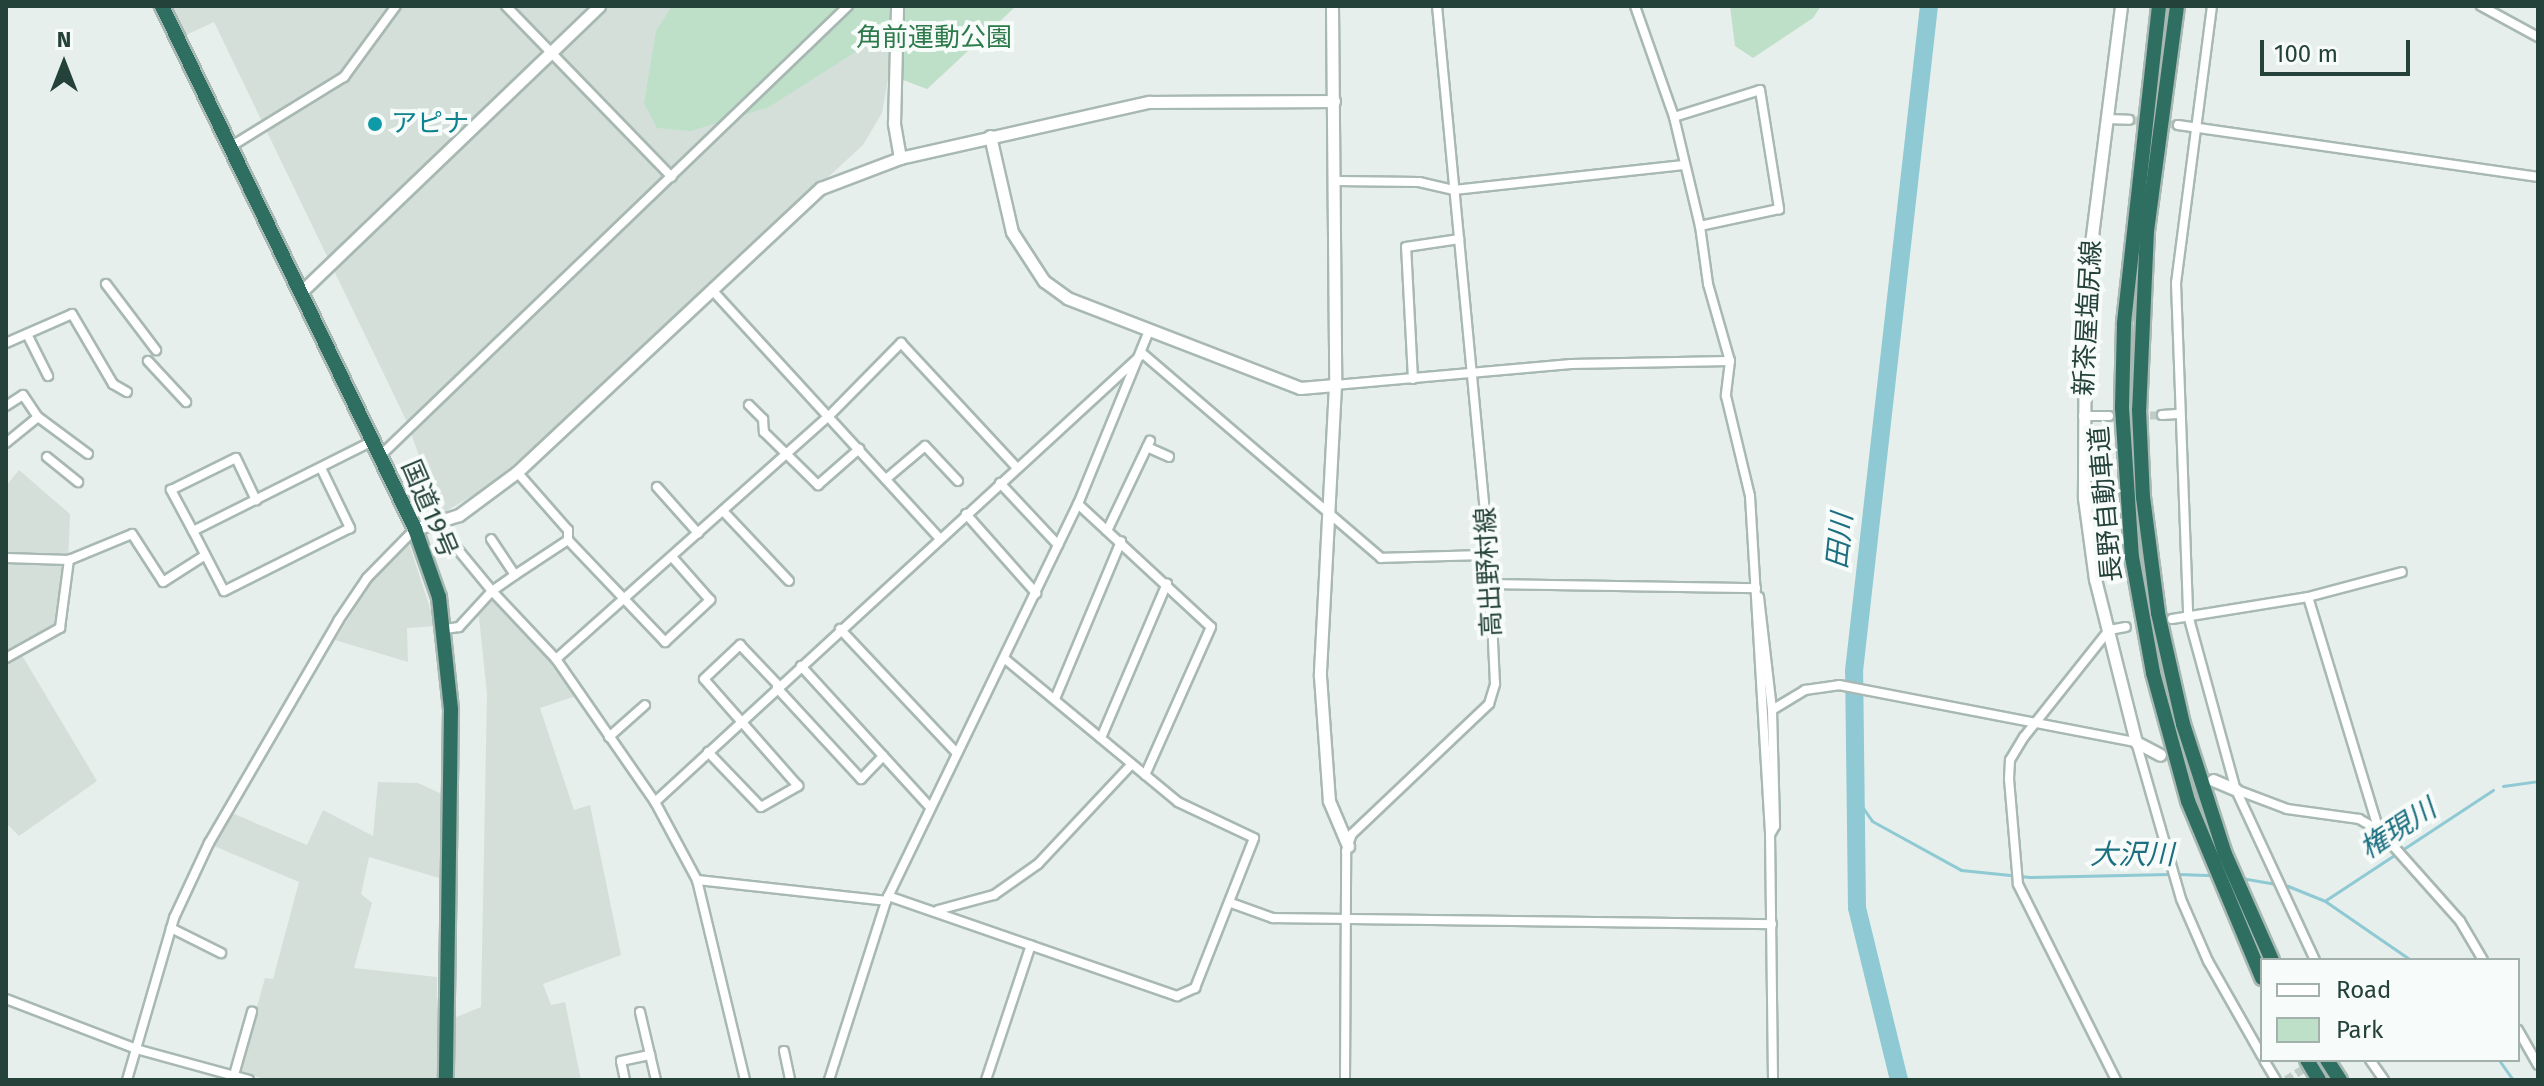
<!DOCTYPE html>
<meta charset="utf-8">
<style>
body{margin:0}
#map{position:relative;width:2544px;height:1086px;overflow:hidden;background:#e6efeb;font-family:"Fira Sans","Noto Sans JP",sans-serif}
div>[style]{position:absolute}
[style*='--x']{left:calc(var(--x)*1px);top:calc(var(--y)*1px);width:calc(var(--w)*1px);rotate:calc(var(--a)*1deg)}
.built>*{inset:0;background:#d4dfda}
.green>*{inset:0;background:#bfe0c8}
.stream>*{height:3px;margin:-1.5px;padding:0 1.5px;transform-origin:1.5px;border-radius:1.5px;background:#8ec9d4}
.river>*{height:18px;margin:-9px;padding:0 9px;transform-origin:9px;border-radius:9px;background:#8ec9d4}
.street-tunnel>*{height:8px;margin-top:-4px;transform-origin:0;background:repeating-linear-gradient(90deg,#bfccc8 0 8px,transparent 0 12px)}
.roads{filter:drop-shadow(2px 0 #a8b8b2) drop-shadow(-2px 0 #a8b8b2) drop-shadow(0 2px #a8b8b2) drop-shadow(0 -2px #a8b8b2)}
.street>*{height:8px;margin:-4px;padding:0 4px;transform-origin:4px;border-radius:4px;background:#fff}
.secondary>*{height:11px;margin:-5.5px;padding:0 5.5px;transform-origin:5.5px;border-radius:5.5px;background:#fff}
.highway>*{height:14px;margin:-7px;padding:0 7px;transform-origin:7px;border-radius:7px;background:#2f6f62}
.dots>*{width:22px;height:22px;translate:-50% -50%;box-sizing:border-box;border:4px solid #f7fbf9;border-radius:50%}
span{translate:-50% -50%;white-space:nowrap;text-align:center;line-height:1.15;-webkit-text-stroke:8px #f7fbf9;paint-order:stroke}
.park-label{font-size:26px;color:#2d7a4b}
.culture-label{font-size:26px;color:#0d838f}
.left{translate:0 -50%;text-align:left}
.street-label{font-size:26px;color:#24423a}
.water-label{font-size:28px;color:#1c6f80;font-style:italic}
.frame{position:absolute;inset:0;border:8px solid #24423a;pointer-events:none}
.legend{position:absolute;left:2260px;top:958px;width:260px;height:104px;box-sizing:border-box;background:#f7fbf9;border:2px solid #a3b1ad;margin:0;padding:10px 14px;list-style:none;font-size:24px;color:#24423a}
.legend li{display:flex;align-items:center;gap:16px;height:40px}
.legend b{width:40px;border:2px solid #a3b1ad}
.north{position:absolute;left:24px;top:24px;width:80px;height:80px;-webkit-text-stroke:6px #f7fbf9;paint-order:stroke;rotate:0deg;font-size:22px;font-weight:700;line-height:32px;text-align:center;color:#24423a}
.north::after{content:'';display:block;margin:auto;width:28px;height:36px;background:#24423a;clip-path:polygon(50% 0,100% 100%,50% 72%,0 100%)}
.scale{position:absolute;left:2260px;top:40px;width:150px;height:36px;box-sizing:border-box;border:4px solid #24423a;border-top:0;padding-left:10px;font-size:24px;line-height:28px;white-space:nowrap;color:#24423a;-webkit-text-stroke:6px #f7fbf9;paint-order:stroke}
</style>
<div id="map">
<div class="built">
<i style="clip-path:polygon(172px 6px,1016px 6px,927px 89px,889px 74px,882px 113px,863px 145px,544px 438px,490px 485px,440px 515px,407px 422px,214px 22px,186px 35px)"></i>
<i style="clip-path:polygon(19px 470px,70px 514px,66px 615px,60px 628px,20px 652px,97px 781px,19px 836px,6px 823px,6px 486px)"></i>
<i style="clip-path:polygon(408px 541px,436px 626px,407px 628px,408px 662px,335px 640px,372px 581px)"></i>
<i style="clip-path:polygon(493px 598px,543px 649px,576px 696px,540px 708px,574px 810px,590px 805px,621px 955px,543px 984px,551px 1005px,565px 1002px,581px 1080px,455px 1080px,454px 1018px,481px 1007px,487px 694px,478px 608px)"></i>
<i style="clip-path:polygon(378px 782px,418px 783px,442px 794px,439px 878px,369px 857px,361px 894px,372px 903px,354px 968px,437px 977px,437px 1080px,267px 1080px,239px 1071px,265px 978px,273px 979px,299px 882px,214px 846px,232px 813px,307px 845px,323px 810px,373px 836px)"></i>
</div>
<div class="green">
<i style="clip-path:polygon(672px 6px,1016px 6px,927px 89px,901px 79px,901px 23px,769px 107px,691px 131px,657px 128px,644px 103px,656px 31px)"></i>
<i style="clip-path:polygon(1730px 6px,1821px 6px,1813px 18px,1753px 58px,1735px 46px)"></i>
</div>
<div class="stream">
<i style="--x:2503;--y:786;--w:35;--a:-8"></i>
<i style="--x:1856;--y:798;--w:28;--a:55"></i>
<i style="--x:1872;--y:821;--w:102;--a:28.8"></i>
<i style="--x:1961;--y:870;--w:69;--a:5.8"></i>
<i style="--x:2030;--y:877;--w:140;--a:-1.2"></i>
<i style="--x:2178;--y:874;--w:36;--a:2"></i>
<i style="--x:2241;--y:878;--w:48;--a:9.7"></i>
<i style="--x:2288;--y:886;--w:40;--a:22"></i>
<i style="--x:2325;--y:901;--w:104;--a:34.5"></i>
<i style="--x:2326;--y:900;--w:200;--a:-33.4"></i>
<i style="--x:2499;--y:1060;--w:24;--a:55"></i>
</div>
<div class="river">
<i style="--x:1899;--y:1080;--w:177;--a:-103.7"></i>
<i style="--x:1857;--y:908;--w:237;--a:-90.7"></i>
<i style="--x:1854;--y:671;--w:669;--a:-83.57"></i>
</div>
<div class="street-tunnel">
<i style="--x:2129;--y:120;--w:49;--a:5.8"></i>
<i style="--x:2138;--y:416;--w:24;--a:-2"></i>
<i style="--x:2286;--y:1080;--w:38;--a:-32"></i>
</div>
<div class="roads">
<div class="street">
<i style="--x:506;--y:6;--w:238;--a:45.9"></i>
<i style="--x:1635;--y:6;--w:118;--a:70.6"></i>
<i style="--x:1674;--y:117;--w:112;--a:76.6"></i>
<i style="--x:1700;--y:226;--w:59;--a:82.1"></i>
<i style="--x:1708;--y:284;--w:80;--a:74.1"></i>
<i style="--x:1730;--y:361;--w:35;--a:97"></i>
<i style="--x:1726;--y:396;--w:103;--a:76.5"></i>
<i style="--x:1750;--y:496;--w:338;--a:86.6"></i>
<i style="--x:1770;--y:833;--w:247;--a:89.3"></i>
<i style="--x:2212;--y:6;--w:279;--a:97.4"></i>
<i style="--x:2176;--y:283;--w:332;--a:87.9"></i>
<i style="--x:2188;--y:615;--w:181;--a:74.7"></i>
<i style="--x:2236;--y:790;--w:187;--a:65.1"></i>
<i style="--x:2481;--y:6;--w:65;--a:28.5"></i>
<i style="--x:1674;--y:117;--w:90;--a:-17.4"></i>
<i style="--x:1760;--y:90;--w:121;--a:80.9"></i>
<i style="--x:1779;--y:209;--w:81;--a:167.9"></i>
<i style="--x:2106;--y:119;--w:23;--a:2"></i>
<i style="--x:2178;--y:125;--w:364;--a:8.2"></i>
<i style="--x:230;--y:147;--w:134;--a:-31.6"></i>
<i style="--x:344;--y:77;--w:88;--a:-53.8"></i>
<i style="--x:1337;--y:181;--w:82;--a:0.7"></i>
<i style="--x:1419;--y:182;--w:36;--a:13"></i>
<i style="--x:1454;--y:190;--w:231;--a:-6.2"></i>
<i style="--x:106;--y:284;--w:83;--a:52.9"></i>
<i style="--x:713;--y:291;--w:335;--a:47.5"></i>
<i style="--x:27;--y:334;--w:47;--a:63.4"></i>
<i style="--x:6;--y:343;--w:72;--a:-23.7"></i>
<i style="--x:72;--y:314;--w:81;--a:59.6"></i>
<i style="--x:113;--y:384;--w:16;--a:30"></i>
<i style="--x:1142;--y:353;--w:315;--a:40.6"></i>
<i style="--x:1381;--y:558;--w:108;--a:-1.6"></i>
<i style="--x:148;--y:361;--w:56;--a:47.2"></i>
<i style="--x:1413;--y:379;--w:132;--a:-93"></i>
<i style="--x:1406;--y:247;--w:54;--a:-8.6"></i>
<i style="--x:1335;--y:385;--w:237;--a:-5.1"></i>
<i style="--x:1571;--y:364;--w:159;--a:-1.1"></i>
<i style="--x:749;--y:405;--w:20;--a:45"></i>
<i style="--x:763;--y:419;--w:13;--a:86"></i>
<i style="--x:764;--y:432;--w:76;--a:44.5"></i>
<i style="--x:818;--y:485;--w:55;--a:-41.3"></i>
<i style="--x:6;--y:406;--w:20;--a:-33"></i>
<i style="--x:23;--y:395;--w:27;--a:56"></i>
<i style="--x:38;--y:417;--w:62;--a:36.5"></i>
<i style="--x:2162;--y:415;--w:15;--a:-4"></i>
<i style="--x:2083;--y:416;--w:26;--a:0"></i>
<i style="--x:6;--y:443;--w:41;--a:-39.1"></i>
<i style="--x:1147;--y:447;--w:24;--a:24"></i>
<i style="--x:380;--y:456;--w:649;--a:-43.88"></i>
<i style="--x:47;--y:457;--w:40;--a:39"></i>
<i style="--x:321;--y:468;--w:67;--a:64.2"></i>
<i style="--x:350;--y:528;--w:141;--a:153.4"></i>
<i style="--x:224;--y:591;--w:68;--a:-117.3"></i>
<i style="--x:193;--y:531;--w:201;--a:-26.6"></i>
<i style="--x:517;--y:472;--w:77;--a:48.7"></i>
<i style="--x:568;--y:530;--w:10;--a:90"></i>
<i style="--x:568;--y:540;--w:141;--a:46.4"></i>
<i style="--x:665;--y:642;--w:62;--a:-43"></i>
<i style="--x:710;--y:600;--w:56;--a:-131.4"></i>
<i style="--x:886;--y:479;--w:51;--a:-40.2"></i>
<i style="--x:925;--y:446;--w:48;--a:46.7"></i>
<i style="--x:1000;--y:483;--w:85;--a:46.9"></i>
<i style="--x:657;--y:487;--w:62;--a:48.3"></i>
<i style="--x:1078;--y:504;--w:181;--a:42.8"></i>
<i style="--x:1211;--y:627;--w:162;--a:114"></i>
<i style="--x:723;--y:511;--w:96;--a:46.7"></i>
<i style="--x:966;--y:514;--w:106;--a:48.5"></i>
<i style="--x:436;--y:523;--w:88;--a:50.5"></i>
<i style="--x:492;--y:591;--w:28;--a:-35"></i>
<i style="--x:515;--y:575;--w:43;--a:-123.7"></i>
<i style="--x:193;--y:531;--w:47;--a:-118.2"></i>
<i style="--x:171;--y:490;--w:72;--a:-26.2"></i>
<i style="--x:236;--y:458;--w:47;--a:64.5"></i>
<i style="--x:1107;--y:531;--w:100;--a:-64.5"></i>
<i style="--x:6;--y:558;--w:63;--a:1.8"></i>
<i style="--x:69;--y:560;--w:68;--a:-22.4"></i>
<i style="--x:132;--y:534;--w:57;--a:57.1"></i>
<i style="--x:163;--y:582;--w:49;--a:-32.4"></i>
<i style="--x:515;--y:575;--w:64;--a:-33.4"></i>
<i style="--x:1491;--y:584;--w:265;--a:0.9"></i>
<i style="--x:1759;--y:597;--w:114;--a:83.4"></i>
<i style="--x:1772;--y:710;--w:116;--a:88.5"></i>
<i style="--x:1775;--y:826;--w:8;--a:120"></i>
<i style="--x:2308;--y:597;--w:244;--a:73.1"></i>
<i style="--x:2379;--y:830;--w:122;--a:48.3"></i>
<i style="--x:2460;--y:921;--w:45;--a:59.5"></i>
<i style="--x:2172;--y:619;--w:138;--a:-9.2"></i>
<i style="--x:2308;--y:597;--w:97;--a:-14.9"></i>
<i style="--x:445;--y:629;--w:14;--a:-8"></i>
<i style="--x:459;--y:627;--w:49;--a:-47.5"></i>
<i style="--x:492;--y:591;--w:93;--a:46.7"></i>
<i style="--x:556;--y:659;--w:174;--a:55.3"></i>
<i style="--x:655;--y:802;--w:89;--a:61.7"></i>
<i style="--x:697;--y:880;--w:206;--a:76.5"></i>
<i style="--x:840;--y:629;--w:170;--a:46.7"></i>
<i style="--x:6;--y:658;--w:62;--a:-29.1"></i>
<i style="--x:60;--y:628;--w:69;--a:-82.5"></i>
<i style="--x:556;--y:659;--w:365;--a:-41.7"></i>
<i style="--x:829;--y:416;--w:103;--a:-45.4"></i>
<i style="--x:901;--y:343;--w:171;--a:47.1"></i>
<i style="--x:801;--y:666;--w:190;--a:47.6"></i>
<i style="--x:777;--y:688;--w:124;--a:47.3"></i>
<i style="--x:861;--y:779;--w:32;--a:-46"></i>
<i style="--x:1055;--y:699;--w:171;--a:-67.3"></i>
<i style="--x:1772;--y:710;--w:39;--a:-31"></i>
<i style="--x:1805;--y:690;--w:34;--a:-8"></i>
<i style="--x:1839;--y:685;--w:302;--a:10.9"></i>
<i style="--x:2136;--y:742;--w:163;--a:74"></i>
<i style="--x:2181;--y:899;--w:68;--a:66.5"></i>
<i style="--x:2208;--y:961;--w:109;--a:60.4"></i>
<i style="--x:609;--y:737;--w:48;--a:-41.6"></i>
<i style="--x:1101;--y:738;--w:168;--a:-66.9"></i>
<i style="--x:708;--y:752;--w:76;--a:46.1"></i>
<i style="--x:761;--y:807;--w:43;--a:-29.6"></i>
<i style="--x:798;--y:786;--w:142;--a:-131.3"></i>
<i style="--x:704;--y:679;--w:50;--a:-43.4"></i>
<i style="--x:740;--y:645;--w:57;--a:46.4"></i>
<i style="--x:2237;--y:790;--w:53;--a:20.8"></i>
<i style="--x:2287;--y:809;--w:73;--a:7.9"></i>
<i style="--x:2359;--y:819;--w:23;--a:29"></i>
<i style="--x:655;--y:802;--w:659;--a:-42.6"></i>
<i style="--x:697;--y:880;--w:190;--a:6.3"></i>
<i style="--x:888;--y:896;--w:306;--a:19.1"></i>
<i style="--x:1177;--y:996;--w:20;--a:-24"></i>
<i style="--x:1195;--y:988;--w:161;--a:-68.5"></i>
<i style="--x:1254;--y:838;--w:84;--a:-154.7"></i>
<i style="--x:1178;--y:802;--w:224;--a:-140.4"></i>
<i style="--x:1231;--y:903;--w:45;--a:19.7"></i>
<i style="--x:1273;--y:918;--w:499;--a:0.7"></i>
<i style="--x:938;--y:910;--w:58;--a:-15"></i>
<i style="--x:994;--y:895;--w:54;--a:-35.2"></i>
<i style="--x:1038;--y:864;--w:137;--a:-46.8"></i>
<i style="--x:171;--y:928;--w:56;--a:26.6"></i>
<i style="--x:6;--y:999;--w:139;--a:21"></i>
<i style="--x:136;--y:1049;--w:117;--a:15.3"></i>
<i style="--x:640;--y:1012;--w:70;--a:76.8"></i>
<i style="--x:2518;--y:1030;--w:40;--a:60.3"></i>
<i style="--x:784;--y:1051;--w:30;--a:78"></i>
<i style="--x:2264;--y:1060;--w:23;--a:59"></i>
<i style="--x:2370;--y:1060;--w:24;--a:55"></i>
<i style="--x:234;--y:1075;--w:66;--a:-74.1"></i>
<i style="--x:127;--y:1080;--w:169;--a:-73.8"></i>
<i style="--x:174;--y:918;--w:83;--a:-65"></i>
<i style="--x:209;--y:843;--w:257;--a:-59.8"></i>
<i style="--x:338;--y:621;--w:52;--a:-56"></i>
<i style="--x:367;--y:578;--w:69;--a:-45.6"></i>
<i style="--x:625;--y:1080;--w:19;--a:-102"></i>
<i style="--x:621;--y:1061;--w:30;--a:-12"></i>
<i style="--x:829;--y:1080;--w:188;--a:-72.3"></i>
<i style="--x:886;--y:901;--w:441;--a:-64.2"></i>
<i style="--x:1078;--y:504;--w:187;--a:-67.7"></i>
<i style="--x:986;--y:1080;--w:142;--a:-71.6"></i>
<i style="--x:1345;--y:1080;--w:229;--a:-89.7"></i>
<i style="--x:1346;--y:851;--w:18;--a:-71"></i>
<i style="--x:1352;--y:834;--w:189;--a:-43.5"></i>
<i style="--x:1489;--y:704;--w:21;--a:-73"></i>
<i style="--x:1495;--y:684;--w:129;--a:-92.7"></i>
<i style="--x:1489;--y:555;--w:551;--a:-95.41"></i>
<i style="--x:2116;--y:1080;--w:219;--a:-116.6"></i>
<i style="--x:2018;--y:884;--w:105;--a:-94.9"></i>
<i style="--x:2009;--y:779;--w:19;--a:-87"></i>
<i style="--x:2010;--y:760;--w:27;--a:-59"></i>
<i style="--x:2024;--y:737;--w:137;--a:-51.5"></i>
<i style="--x:2109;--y:630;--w:17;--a:-10"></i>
</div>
<div class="secondary">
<i style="--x:1332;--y:6;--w:379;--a:89.5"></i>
<i style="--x:1335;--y:385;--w:291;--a:93"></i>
<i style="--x:1320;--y:676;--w:125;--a:85.9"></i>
<i style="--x:1329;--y:801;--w:49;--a:67.1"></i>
<i style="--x:2121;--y:6;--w:285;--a:97.2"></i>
<i style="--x:2085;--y:289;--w:209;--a:90.3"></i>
<i style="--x:2084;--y:498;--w:82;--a:82.3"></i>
<i style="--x:2095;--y:579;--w:168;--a:75.9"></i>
<i style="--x:2136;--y:742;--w:27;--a:28"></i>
<i style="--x:990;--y:136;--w:98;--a:77.1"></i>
<i style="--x:1012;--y:232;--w:59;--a:56.9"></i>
<i style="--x:1044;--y:281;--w:29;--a:36"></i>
<i style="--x:1067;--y:298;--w:250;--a:21.1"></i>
<i style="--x:1300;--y:388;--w:35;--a:-5"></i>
<i style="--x:900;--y:158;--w:255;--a:-12.7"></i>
<i style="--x:1149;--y:102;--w:185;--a:-0.3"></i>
<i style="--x:301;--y:292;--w:413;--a:-43.8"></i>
<i style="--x:415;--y:529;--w:46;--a:-17.7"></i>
<i style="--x:459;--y:515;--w:72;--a:-36.6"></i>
<i style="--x:517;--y:472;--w:416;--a:-43.1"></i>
<i style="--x:821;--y:188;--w:85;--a:-20.8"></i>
<i style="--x:900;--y:158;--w:36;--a:-100"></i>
<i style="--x:894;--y:123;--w:117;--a:-88.5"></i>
<i style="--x:2213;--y:780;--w:25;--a:23"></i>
</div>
<div class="highway">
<i style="--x:162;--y:6;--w:581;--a:64.18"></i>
<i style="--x:415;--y:529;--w:72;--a:70.6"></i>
<i style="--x:439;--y:597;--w:114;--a:83.9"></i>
<i style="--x:451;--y:710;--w:370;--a:90.8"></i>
<i style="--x:2159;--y:6;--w:321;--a:96.3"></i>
<i style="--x:2124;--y:325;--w:83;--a:91.4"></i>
<i style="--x:2122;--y:408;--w:149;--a:86.2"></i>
<i style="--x:2132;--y:557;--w:118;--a:79.7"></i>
<i style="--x:2153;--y:673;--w:133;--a:74.7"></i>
<i style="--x:2188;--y:801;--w:192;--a:67.3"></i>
<i style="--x:2177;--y:6;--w:226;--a:97.6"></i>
<i style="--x:2147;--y:230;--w:180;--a:92.5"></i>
<i style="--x:2139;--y:410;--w:87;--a:87.4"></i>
<i style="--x:2143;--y:497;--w:117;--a:82.6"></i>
<i style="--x:2158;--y:613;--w:114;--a:77.3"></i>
<i style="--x:2183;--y:724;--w:137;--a:72.1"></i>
<i style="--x:2225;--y:854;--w:116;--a:66.1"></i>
<i style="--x:2307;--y:1060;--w:23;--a:59"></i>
<i style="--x:2327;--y:1060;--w:24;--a:57"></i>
</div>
</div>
<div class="dots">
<i style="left:375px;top:124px;background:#0f9aa8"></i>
</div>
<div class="park-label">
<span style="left:934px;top:38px">角前運動公園</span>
</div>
<div class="culture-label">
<span class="left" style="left:391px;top:124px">アピナ</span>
</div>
<div class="street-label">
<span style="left:2088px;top:318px;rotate:-87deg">新茶屋塩尻線</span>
<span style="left:2106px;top:504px;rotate:-95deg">長野自動車道</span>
<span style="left:429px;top:509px;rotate:67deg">国道19号</span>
<span style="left:1489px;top:572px;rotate:-93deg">高出野村線</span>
</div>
<div class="water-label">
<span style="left:1840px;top:541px;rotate:-84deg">田川</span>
<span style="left:2398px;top:829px;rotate:-33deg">権現川</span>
<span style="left:2132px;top:855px">大沢川</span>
</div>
<div class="frame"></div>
<ul class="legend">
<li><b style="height:10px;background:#fff"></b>Road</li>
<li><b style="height:22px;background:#bfe0c8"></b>Park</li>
</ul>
<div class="north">N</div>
<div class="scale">100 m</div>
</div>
